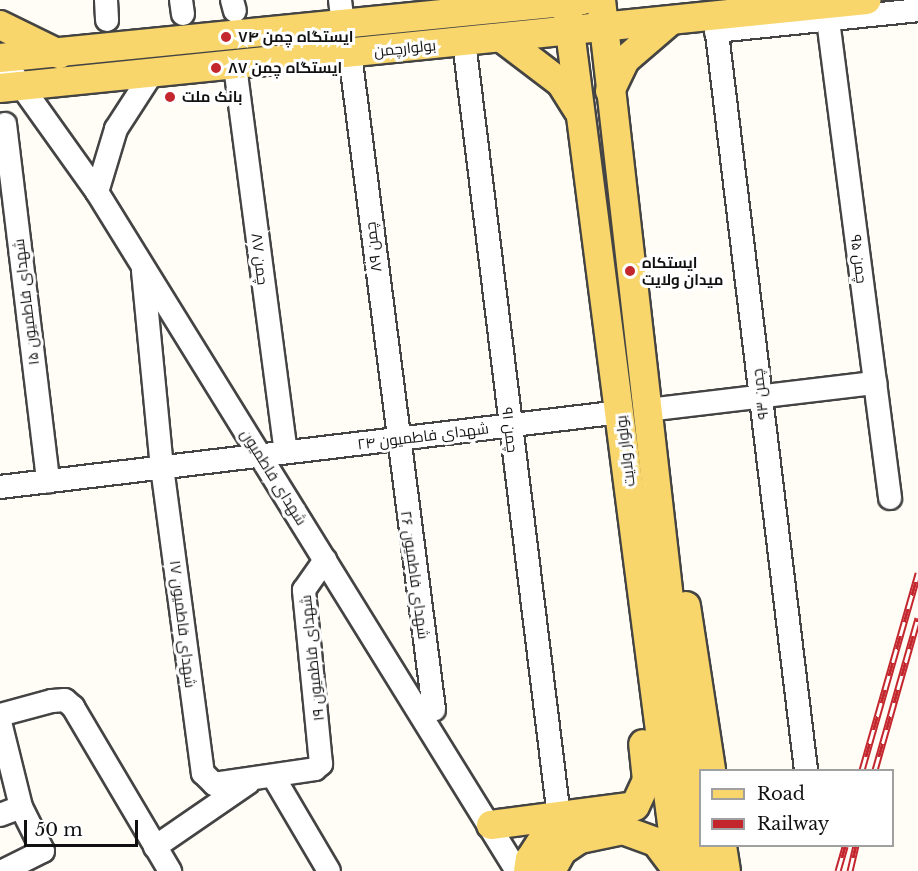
<!DOCTYPE html>
<meta charset="utf-8">
<style>
body{margin:0}
#map{position:relative;width:918px;height:871px;overflow:hidden;background:#fffdf5;font-family:"Libre Baskerville",Cairo,serif}
div>[style]{position:absolute}
[style*='--x']{left:calc(var(--x)*1px);top:calc(var(--y)*1px);width:calc(var(--w)*1px);rotate:calc(var(--a)*1deg)}
.roads{filter:drop-shadow(2px 0 #444) drop-shadow(-2px 0 #444) drop-shadow(0 2px #444) drop-shadow(0 -2px #444)}
.minor>*{height:22px;margin:-11px;padding:0 11px;transform-origin:11px;border-radius:11px;background:#fff}
.major>*{height:28px;margin:-14px;padding:0 14px;transform-origin:14px;border-radius:14px;background:#f9d66b}
.rail>*{height:7px;margin-top:-3.5px;transform-origin:0;background:repeating-linear-gradient(90deg,#fff 0 14px,#c4262e 0 28px);box-sizing:border-box;border-block:2px solid #c4262e}
.dots>*{width:16px;height:16px;translate:-50% -50%;box-sizing:border-box;border:3px solid #fff;border-radius:50%}
span{translate:-50% -50%;white-space:nowrap;text-align:center;line-height:1.15;-webkit-text-stroke:6px #fff;paint-order:stroke}
.poi-label{font-size:15px;color:#111;font-weight:700}
.left{translate:0 -50%;text-align:left}
.street-label{font-size:15px;color:#111}
.legend{position:absolute;left:699px;top:769px;width:195px;height:78px;box-sizing:border-box;background:#fff;border:2px solid #a0a0a0;margin:0;padding:8px 10px;list-style:none;font-size:18px;color:#111}
.legend li{display:flex;align-items:center;gap:12px;height:30px}
.legend b{width:30px;border:2px solid #a0a0a0}
.scale{position:absolute;left:24px;top:820px;width:114px;height:27px;box-sizing:border-box;border:3px solid #111;border-top:0;padding-left:8px;font-size:18px;line-height:21px;white-space:nowrap;color:#111;-webkit-text-stroke:4px #fff;paint-order:stroke}
</style>
<div id="map">
<div class="roads">
<div class="minor">
<i style="--x:106;--y:0;--w:20;--a:87"></i>
<i style="--x:181;--y:0;--w:14;--a:82"></i>
<i style="--x:232;--y:0;--w:11;--a:75"></i>
<i style="--x:340;--y:0;--w:23;--a:83"></i>
<i style="--x:715;--y:17;--w:758;--a:83.11"></i>
<i style="--x:828;--y:20;--w:482;--a:82.6"></i>
<i style="--x:716;--y:31;--w:203;--a:-5.9"></i>
<i style="--x:464;--y:42;--w:781;--a:83.01"></i>
<i style="--x:350;--y:54;--w:661;--a:82.7"></i>
<i style="--x:0;--y:56;--w:167;--a:54.5"></i>
<i style="--x:97;--y:192;--w:798;--a:58.26"></i>
<i style="--x:235;--y:66;--w:389;--a:82.5"></i>
<i style="--x:5;--y:124;--w:360;--a:83.1"></i>
<i style="--x:97;--y:192;--w:66;--a:-73.2"></i>
<i style="--x:116;--y:129;--w:64;--a:-57.1"></i>
<i style="--x:143;--y:271;--w:197;--a:84.5"></i>
<i style="--x:162;--y:467;--w:309;--a:82.4"></i>
<i style="--x:203;--y:773;--w:16;--a:45"></i>
<i style="--x:214;--y:784;--w:102;--a:-8.4"></i>
<i style="--x:315;--y:769;--w:8;--a:-40"></i>
<i style="--x:321;--y:764;--w:175;--a:-95.6"></i>
<i style="--x:304;--y:590;--w:37;--a:-55"></i>
<i style="--x:647;--y:410;--w:230;--a:-6.8"></i>
<i style="--x:0;--y:487;--w:626;--a:-6.89"></i>
<i style="--x:0;--y:715;--w:54;--a:-15.1"></i>
<i style="--x:52;--y:701;--w:13;--a:-4"></i>
<i style="--x:65;--y:700;--w:11;--a:41"></i>
<i style="--x:73;--y:707;--w:191;--a:59.4"></i>
<i style="--x:0;--y:722;--w:88;--a:76.1"></i>
<i style="--x:21;--y:807;--w:49;--a:63.4"></i>
<i style="--x:43;--y:851;--w:45;--a:153.4"></i>
<i style="--x:273;--y:776;--w:110;--a:59.5"></i>
<i style="--x:0;--y:815;--w:22;--a:-21"></i>
<i style="--x:155;--y:847;--w:113;--a:-34.5"></i>
</div>
<div class="major">
<i style="--x:566;--y:0;--w:878;--a:82.67"></i>
<i style="--x:601;--y:0;--w:877;--a:83.52"></i>
<i style="--x:0;--y:25;--w:66;--a:26.2"></i>
<i style="--x:502;--y:38;--w:74;--a:37.3"></i>
<i style="--x:561;--y:83;--w:32;--a:58"></i>
<i style="--x:0;--y:58;--w:586;--a:-5.68"></i>
<i style="--x:0;--y:88;--w:871;--a:-5.8"></i>
<i style="--x:610;--y:91;--w:34;--a:-64"></i>
<i style="--x:625;--y:60;--w:58;--a:-40.8"></i>
<i style="--x:686;--y:606;--w:166;--a:81.3"></i>
<i style="--x:491;--y:825;--w:145;--a:-7.5"></i>
<i style="--x:635;--y:806;--w:29;--a:-65"></i>
<i style="--x:647;--y:780;--w:36;--a:-96"></i>
<i style="--x:722;--y:846;--w:25;--a:81"></i>
<i style="--x:528;--y:871;--w:12;--a:-81"></i>
<i style="--x:530;--y:859;--w:33;--a:-57"></i>
<i style="--x:548;--y:831;--w:24;--a:-33"></i>
<i style="--x:551;--y:871;--w:23;--a:-61"></i>
<i style="--x:562;--y:851;--w:22;--a:-34"></i>
<i style="--x:580;--y:839;--w:44;--a:-11.8"></i>
<i style="--x:623;--y:830;--w:35;--a:20"></i>
<i style="--x:656;--y:842;--w:35;--a:53"></i>
</div>
</div>
<div class="rail">
<i style="--x:862;--y:770;--w:205;--a:-74.1"></i>
<i style="--x:875;--y:770;--w:158;--a:-74.2"></i>
<i style="--x:838;--y:871;--w:26;--a:-74"></i>
<i style="--x:850;--y:871;--w:26;--a:-77"></i>
</div>
<div class="dots">
<i style="left:226px;top:37px;background:#c4262e"></i>
<i style="left:216px;top:68px;background:#c4262e"></i>
<i style="left:170px;top:97px;background:#c4262e"></i>
<i style="left:630px;top:271px;background:#c4262e"></i>
</div>
<div class="poi-label">
<span class="left" style="left:238px;top:37px">ایستگاه چمن ۷۴</span>
<span class="left" style="left:228px;top:68px">ایستگاه چمن ۸۷</span>
<span class="left" style="left:182px;top:97px">بانک ملت</span>
<span class="left" style="left:642px;top:271px">ایستکاه<br>میدان ولایت</span>
</div>
<div class="street-label">
<span style="left:405px;top:48px;rotate:-6deg">بولوارچمن</span>
<span style="left:373px;top:247px;rotate:-97deg">چمن ۸۹</span>
<span style="left:260px;top:259px;rotate:83deg">چمن ۸۷</span>
<span style="left:859px;top:259px;rotate:83deg">چمن ۹۵</span>
<span style="left:26px;top:302px;rotate:-97deg">شهدای فاطمیون ۱۵</span>
<span style="left:760px;top:394px;rotate:-97deg">چمن ۹۳</span>
<span style="left:510px;top:430px;rotate:83deg">چمن ۹۱</span>
<span style="left:423px;top:436px;rotate:-7deg">شهدای فاطمیون ۲۴</span>
<span style="left:625px;top:451px;rotate:-97deg">بولوار ولایت</span>
<span style="left:274px;top:477px;rotate:58deg">شهدای فاطمیون</span>
<span style="left:415px;top:575px;rotate:82deg">شهدای فاطمیون ۲۶</span>
<span style="left:183px;top:624px;rotate:83deg">شهدای فاطمیون ۱۷</span>
<span style="left:312px;top:658px;rotate:-96deg">شهدای فاطمیون ۱۹</span>
</div>
<ul class="legend">
<li><b style="height:8px;background:#f9d66b"></b>Road</li>
<li><b style="height:8px;background:#c4262e"></b>Railway</li>
</ul>
<div class="scale">50 m</div>
</div>
